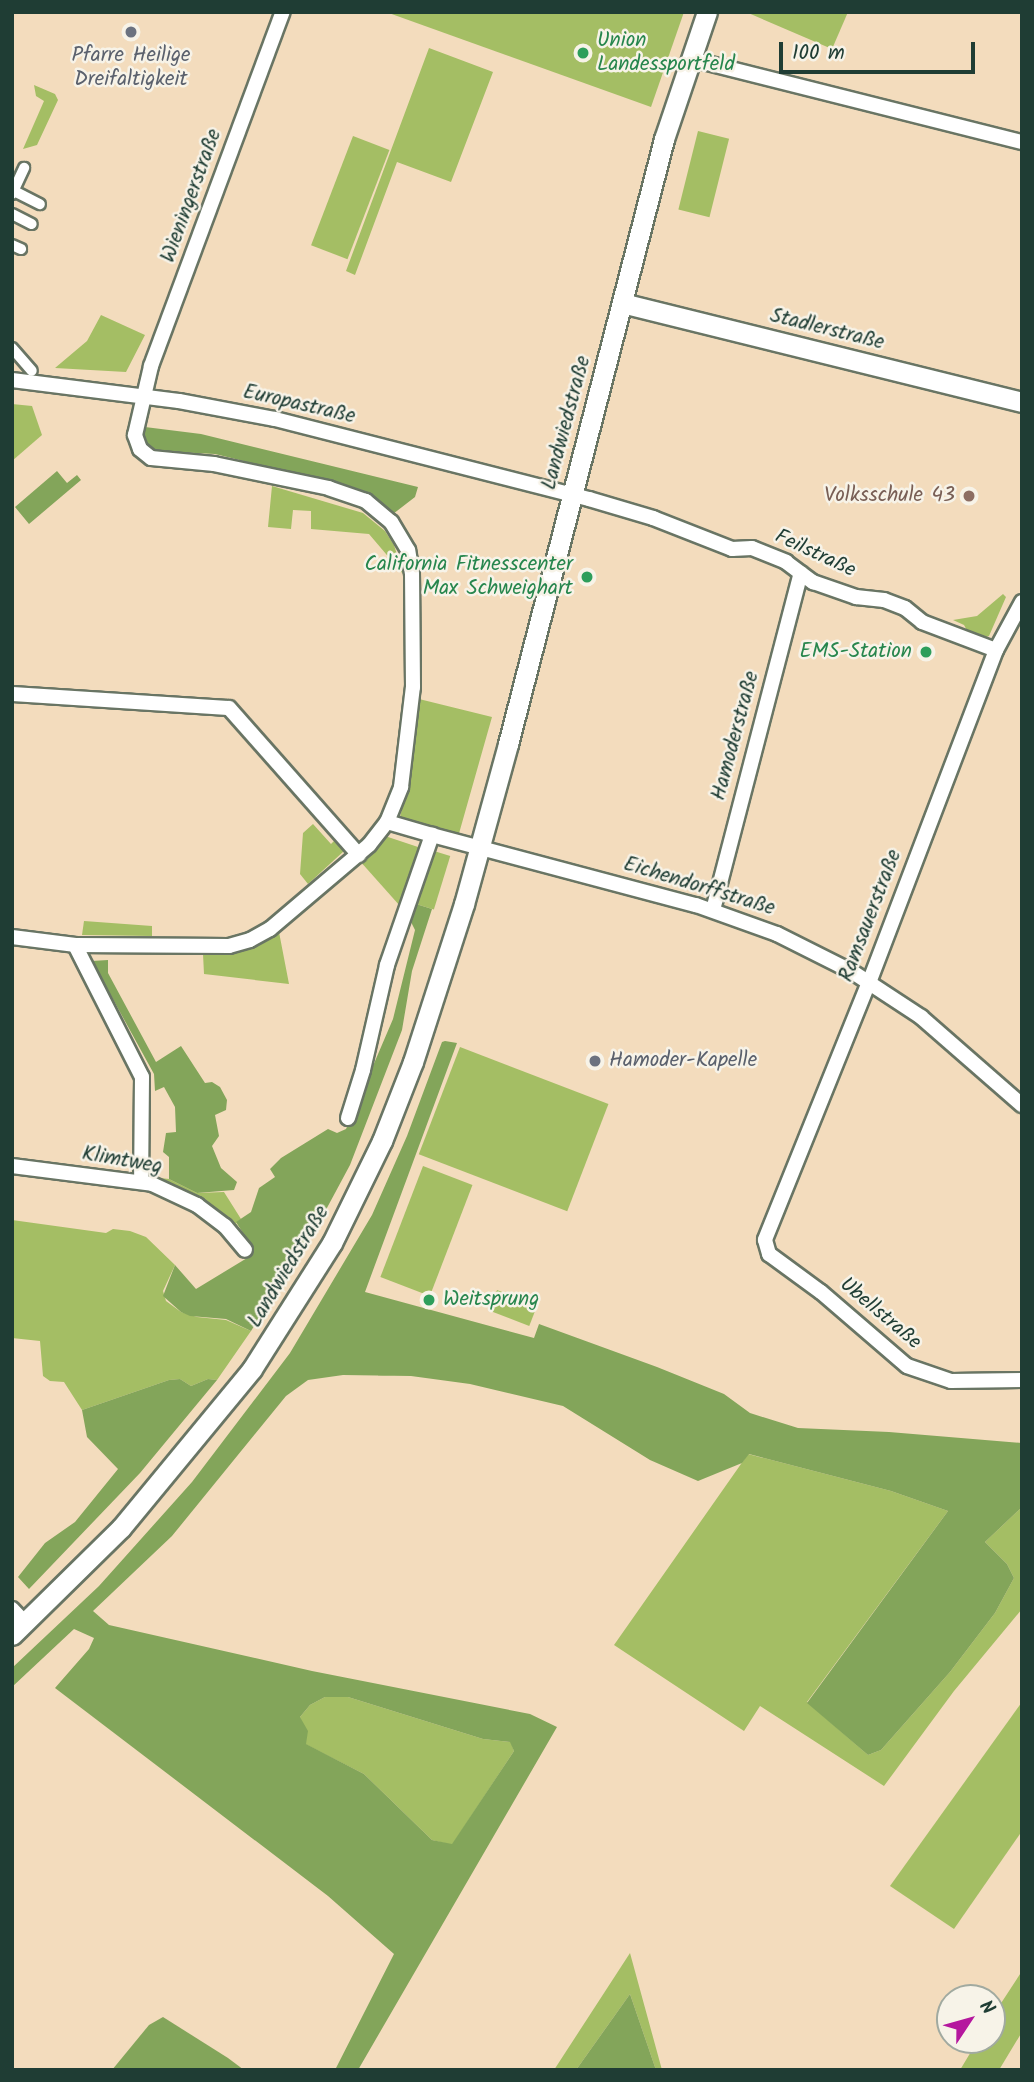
<!DOCTYPE html>
<meta charset="utf-8">
<style>
body{margin:0}
#map{position:relative;width:1034px;height:2082px;overflow:hidden;background:#f3dcbd;font-family:Kalam,sans-serif}
div>[style]{position:absolute}
[style*='--x']{left:calc(var(--x)*1px);top:calc(var(--y)*1px);width:calc(var(--w)*1px);rotate:calc(var(--a)*1deg)}
.green>*{inset:0;background:#a4be64;transform-origin:0 0}
.forest>*{inset:0;background:#83a55a}
.roads{filter:drop-shadow(2px 0 #697564) drop-shadow(-2px 0 #697564) drop-shadow(0 2px #697564) drop-shadow(0 -2px #697564)}
.pedestrian>*{height:10px;margin:-5px;padding:0 5px;transform-origin:5px;border-radius:5px;background:#fff}
.minor>*{height:14px;margin:-7px;padding:0 7px;transform-origin:7px;border-radius:7px;background:#fff}
.secondary>*{height:19px;margin:-9.5px;padding:0 9.5px;transform-origin:9.5px;border-radius:9.5px;background:#fff}
.dots>*{width:19px;height:19px;translate:-50% -50%;box-sizing:border-box;border:4px solid #f7f3e8;border-radius:50%}
span{translate:-50% -50%;white-space:nowrap;text-align:center;line-height:1.15;-webkit-text-stroke:5px #f7f3e8;paint-order:stroke}
.leisure-label{font-size:21px;color:#27864d}
.left{translate:0 -50%;text-align:left}
.right{translate:-100% -50%;text-align:right}
.worship-label{font-size:21px;color:#5b616d}
.street-label{font-size:21px;color:#1f3d34}
.education-label{font-size:21px;color:#785e54}
.frame{position:absolute;inset:0;border:14px solid #1f3d34;pointer-events:none}
.north{position:absolute;left:936px;top:1984px;width:70px;height:70px;box-sizing:border-box;background:#f7f3e8;border:2px solid #a1aaa0;border-radius:50%;rotate:54deg;font-size:19px;font-weight:700;line-height:28px;text-align:center;color:#1f3d34}
.north::after{content:'';display:block;margin:auto;width:24px;height:32px;background:#b5179e;clip-path:polygon(50% 0,100% 100%,50% 72%,0 100%)}
.scale{position:absolute;left:779px;top:42px;width:196px;height:32px;box-sizing:border-box;border:4px solid #1f3d34;border-top:0;padding-left:9px;font-size:21px;line-height:24px;white-space:nowrap;color:#1f3d34;-webkit-text-stroke:5px #f7f3e8;paint-order:stroke}
</style>
<div id="map">
<div class="green">
<i style="clip-path:polygon(386px 12px,684px 12px,651px 107px)"></i>
<i style="clip-path:polygon(746px 12px,848px 12px,832px 49px)"></i>
<i style="clip-path:polygon(429px 48px,493px 72px,451px 182px,397px 162px,355px 275px,346px 271px)"></i>
<i style="clip-path:polygon(34px 85px,55px 94px,58px 100px,37px 145px,23px 149px,44px 101px,36px 96px)"></i>
<i style="left:698px;top:131px;width:32px;height:81px;rotate:14deg"></i>
<i style="left:353px;top:136px;width:39px;height:117px;rotate:21deg"></i>
<i style="clip-path:polygon(101px 315px,145px 335px,126px 372px,55px 368px,87px 341px)"></i>
<i style="clip-path:polygon(12px 404px,32px 406px,42px 435px,12px 461px)"></i>
<i style="clip-path:polygon(272px 486px,363px 513px,385px 531px,394px 545px,403px 574px,369px 534px,311px 529px,311px 511px,293px 510px,291px 529px,268px 527px)"></i>
<i style="clip-path:polygon(1003px 594px,1006px 597px,989px 636px,981px 639px,970px 636px,964px 625px,953px 620px,977px 616px)"></i>
<i style="clip-path:polygon(419px 699px,492px 717px,458px 837px,402px 820px,400px 817px,411px 772px)"></i>
<i style="clip-path:polygon(313px 824px,331px 844px,335px 840px,344px 851px,308px 884px,300px 874px,303px 833px)"></i>
<i style="clip-path:polygon(385px 836px,421px 848px,400px 906px,359px 860px)"></i>
<i style="left:434px;top:851px;width:17px;height:56px;rotate:17deg"></i>
<i style="clip-path:polygon(84px 921px,152px 926px,152px 936px,82px 935px)"></i>
<i style="clip-path:polygon(279px 932px,289px 984px,204px 974px,203px 954px,244px 951px)"></i>
<i style="left:460px;top:1047px;width:159px;height:115px;rotate:21deg"></i>
<i style="left:423px;top:1166px;width:53px;height:119px;rotate:21deg"></i>
<i style="clip-path:polygon(151px 1177px,169px 1179px,197px 1193px,224px 1192px,241px 1219px,236px 1223px,248px 1241px,252px 1255px,244px 1241px)"></i>
<i style="clip-path:polygon(12px 1220px,106px 1233px,113px 1229px,130px 1231px,146px 1237px,175px 1265px,163px 1291px,166px 1301px,181px 1312px,197px 1317px,226px 1320px,251px 1331px,217px 1380px,208px 1379px,191px 1386px,180px 1379px,169px 1380px,82px 1410px,64px 1382px,50px 1381px,43px 1376px,40px 1341px,12px 1338px)"></i>
<i style="left:497px;top:1290px;width:43px;height:22px;rotate:21deg"></i>
<i style="clip-path:polygon(748px 1454px,891px 1491px,948px 1511px,807px 1702px,868px 1755px,881px 1750px,950px 1672px,995px 1613px,1014px 1578px,1007px 1564px,985px 1542px,1022px 1507px,1022px 1609px,954px 1691px,884px 1786px,760px 1706px,744px 1731px,614px 1645px)"></i>
<i style="clip-path:polygon(325px 1697px,348px 1697px,483px 1739px,511px 1742px,514px 1751px,452px 1845px,432px 1840px,364px 1774px,305px 1744px,300px 1717px,310px 1705px)"></i>
<i style="clip-path:polygon(1022px 1702px,1022px 1831px,954px 1929px,890px 1886px)"></i>
<i style="clip-path:polygon(630px 1953px,662px 2070px,656px 2070px,630px 1994px,576px 2070px,554px 2070px)"></i>
<i style="clip-path:polygon(1022px 1971px,1022px 2032px,999px 2070px,960px 2070px,978px 2040px,992px 2040px,992px 2017px)"></i>
</div>
<div class="forest">
<i style="clip-path:polygon(145px 427px,201px 434px,418px 487px,415px 497px,393px 514px,376px 499px,331px 482px,215px 454px,157px 451px,145px 442px)"></i>
<i style="clip-path:polygon(57px 471px,67px 483px,77px 475px,81px 480px,29px 524px,15px 507px)"></i>
<i style="clip-path:polygon(416px 904px,432px 909px,412px 971px,402px 1030px,350px 1165px,321px 1219px,251px 1331px,226px 1319px,190px 1316px,181px 1312px,163px 1296px,175px 1265px,196px 1289px,252px 1255px,248px 1241px,236px 1222px,251px 1212px,259px 1188px,275px 1177px,270px 1169px,281px 1158px,328px 1129px,337px 1133px,346px 1129px,393px 1019px,415px 930px,411px 922px)"></i>
<i style="clip-path:polygon(108px 960px,108px 973px,156px 1062px,181px 1046px,205px 1083px,212px 1082px,220px 1087px,227px 1100px,226px 1110px,215px 1115px,219px 1136px,212px 1146px,221px 1168px,237px 1182px,234px 1190px,197px 1193px,169px 1179px,169px 1157px,163px 1152px,166px 1133px,176px 1132px,175px 1107px,164px 1087px,155px 1091px,154px 1074px,92px 961px)"></i>
<i style="clip-path:polygon(evenodd,445px 1041px,457px 1043px,365px 1292px,534px 1338px,539px 1324px,657px 1367px,724px 1394px,750px 1413px,798px 1428px,889px 1432px,1022px 1443px,1022px 1507px,985px 1542px,1007px 1564px,1014px 1578px,995px 1613px,950px 1672px,881px 1750px,868px 1755px,807px 1703px,948px 1511px,891px 1491px,749px 1454px,742px 1463px,698px 1481px,650px 1460px,563px 1406px,470px 1384px,411px 1376px,343px 1375px,308px 1380px,286px 1396px,172px 1536px,93px 1611px,109px 1625px,312px 1671px,530px 1714px,557px 1727px,358px 2070px,335px 2070px,394px 1954px,328px 1896px,55px 1688px,89px 1649px,94px 1638px,74px 1629px,12px 1687px,12px 1668px,99px 1586px,192px 1482px,290px 1353px,372px 1215px,407px 1136px,442px 1042px,445px 1041px,325px 1697px,348px 1697px,483px 1739px,510px 1742px,514px 1751px,452px 1844px,432px 1840px,364px 1774px,306px 1744px,308px 1731px,300px 1717px,310px 1705px,325px 1697px)"></i>
<i style="clip-path:polygon(180px 1379px,191px 1386px,208px 1379px,217px 1380px,140px 1473px,29px 1589px,18px 1577px,45px 1543px,75px 1522px,118px 1469px,87px 1437px,82px 1410px,169px 1380px)"></i>
<i style="clip-path:polygon(630px 1994px,656px 2070px,576px 2070px)"></i>
<i style="clip-path:polygon(163px 2017px,228px 2058px,244px 2070px,112px 2070px,149px 2025px)"></i>
</div>
<div class="roads">
<div class="pedestrian">
<i style="--x:14;--y:191;--w:29;--a:27"></i>
<i style="--x:12;--y:194;--w:29;--a:-65"></i>
<i style="--x:12;--y:214;--w:22;--a:27"></i>
<i style="--x:12;--y:245;--w:10;--a:24"></i>
<i style="--x:12;--y:348;--w:30;--a:49"></i>
</div>
<div class="minor">
<i style="--x:691;--y:59;--w:341;--a:14.1"></i>
<i style="--x:12;--y:380;--w:168;--a:7.2"></i>
<i style="--x:179;--y:401;--w:98;--a:10.6"></i>
<i style="--x:275;--y:419;--w:324;--a:14.3"></i>
<i style="--x:589;--y:499;--w:67;--a:16.5"></i>
<i style="--x:653;--y:518;--w:85;--a:21.4"></i>
<i style="--x:732;--y:549;--w:20;--a:-3"></i>
<i style="--x:752;--y:548;--w:37;--a:22"></i>
<i style="--x:786;--y:562;--w:34;--a:37"></i>
<i style="--x:813;--y:582;--w:46;--a:19.2"></i>
<i style="--x:856;--y:597;--w:28;--a:6"></i>
<i style="--x:884;--y:600;--w:22;--a:21"></i>
<i style="--x:905;--y:608;--w:22;--a:39"></i>
<i style="--x:922;--y:622;--w:79;--a:20.7"></i>
<i style="--x:1022;--y:602;--w:55;--a:118.4"></i>
<i style="--x:996;--y:650;--w:355;--a:110.9"></i>
<i style="--x:869;--y:982;--w:278;--a:112"></i>
<i style="--x:765;--y:1240;--w:15;--a:74"></i>
<i style="--x:769;--y:1254;--w:64;--a:36.2"></i>
<i style="--x:821;--y:1292;--w:113;--a:40.7"></i>
<i style="--x:907;--y:1366;--w:46;--a:18.8"></i>
<i style="--x:951;--y:1381;--w:71;--a:-0.8"></i>
<i style="--x:12;--y:694;--w:217;--a:3.7"></i>
<i style="--x:229;--y:708;--w:196;--a:48.5"></i>
<i style="--x:387;--y:822;--w:47;--a:16.1"></i>
<i style="--x:713;--y:910;--w:348;--a:-75.4"></i>
<i style="--x:12;--y:937;--w:64;--a:7.2"></i>
<i style="--x:75;--y:945;--w:154;--a:0.4"></i>
<i style="--x:229;--y:946;--w:22;--a:-16"></i>
<i style="--x:250;--y:940;--w:23;--a:-29"></i>
<i style="--x:270;--y:929;--w:130;--a:-40.3"></i>
<i style="--x:369;--y:845;--w:29;--a:-52"></i>
<i style="--x:387;--y:822;--w:38;--a:-68"></i>
<i style="--x:401;--y:787;--w:101;--a:-83.2"></i>
<i style="--x:413;--y:687;--w:113;--a:-90.5"></i>
<i style="--x:412;--y:574;--w:24;--a:-99"></i>
<i style="--x:408;--y:550;--w:33;--a:-121"></i>
<i style="--x:391;--y:522;--w:33;--a:-140"></i>
<i style="--x:366;--y:501;--w:39;--a:-161"></i>
<i style="--x:329;--y:488;--w:117;--a:-168.2"></i>
<i style="--x:214;--y:464;--w:63;--a:-174.6"></i>
<i style="--x:151;--y:458;--w:14;--a:-141"></i>
<i style="--x:140;--y:449;--w:15;--a:-110"></i>
<i style="--x:135;--y:435;--w:71;--a:-76.9"></i>
<i style="--x:151;--y:366;--w:378;--a:-69.6"></i>
<i style="--x:75;--y:945;--w:148;--a:63.1"></i>
<i style="--x:142;--y:1077;--w:105;--a:90.5"></i>
<i style="--x:348;--y:1118;--w:50;--a:-72.6"></i>
<i style="--x:363;--y:1070;--w:108;--a:-77.1"></i>
<i style="--x:387;--y:965;--w:138;--a:-70.9"></i>
<i style="--x:432;--y:835;--w:273;--a:14.9"></i>
<i style="--x:696;--y:905;--w:86;--a:19.7"></i>
<i style="--x:777;--y:934;--w:83;--a:26.6"></i>
<i style="--x:851;--y:971;--w:84;--a:33.3"></i>
<i style="--x:921;--y:1017;--w:134;--a:41.1"></i>
<i style="--x:12;--y:1166;--w:141;--a:7.3"></i>
<i style="--x:152;--y:1184;--w:50;--a:25"></i>
<i style="--x:197;--y:1205;--w:35;--a:37"></i>
<i style="--x:225;--y:1226;--w:31;--a:50"></i>
<i style="--x:12;--y:1609;--w:19;--a:47"></i>
</div>
<div class="secondary">
<i style="--x:622;--y:303;--w:412;--a:13.9"></i>
<i style="--x:12;--y:1635;--w:153;--a:-44.5"></i>
<i style="--x:121;--y:1528;--w:206;--a:-50.5"></i>
<i style="--x:252;--y:1369;--w:149;--a:-57.6"></i>
<i style="--x:332;--y:1243;--w:114;--a:-63.9"></i>
<i style="--x:382;--y:1141;--w:85;--a:-68.6"></i>
<i style="--x:413;--y:1062;--w:166;--a:-72.1"></i>
<i style="--x:464;--y:904;--w:166;--a:-74.6"></i>
<i style="--x:508;--y:744;--w:625;--a:-75.54"></i>
<i style="--x:664;--y:139;--w:134;--a:-71.3"></i>
</div>
</div>
<div class="dots">
<i style="left:131px;top:32px;background:#6b7280"></i>
<i style="left:583px;top:53px;background:#2e9e5b"></i>
<i style="left:969px;top:496px;background:#8d6e63"></i>
<i style="left:587px;top:577px;background:#2e9e5b"></i>
<i style="left:926px;top:652px;background:#2e9e5b"></i>
<i style="left:595px;top:1061px;background:#6b7280"></i>
<i style="left:429px;top:1300px;background:#2e9e5b"></i>
</div>
<div class="leisure-label">
<span class="left" style="left:597px;top:53px">Union<br>Landessportfeld</span>
<span class="right" style="left:573px;top:577px">California Fitnesscenter<br>Max Schweighart</span>
<span class="right" style="left:912px;top:652px">EMS-Station</span>
<span class="left" style="left:443px;top:1300px">Weitsprung</span>
</div>
<div class="worship-label">
<span style="left:131px;top:68px">Pfarre Heilige<br>Dreifaltigkeit</span>
<span class="left" style="left:609px;top:1061px">Hamoder-Kapelle</span>
</div>
<div class="street-label">
<span style="left:192px;top:196px;rotate:-70deg">Wieningerstraße</span>
<span style="left:827px;top:330px;rotate:14deg">Stadlerstraße</span>
<span style="left:299px;top:405px;rotate:13deg">Europastraße</span>
<span style="left:567px;top:423px;rotate:-75deg">Landwiedstraße</span>
<span style="left:815px;top:554px;rotate:25deg">Feilstraße</span>
<span style="left:736px;top:736px;rotate:-75deg">Hamoderstraße</span>
<span style="left:699px;top:887px;rotate:17deg">Eichendorffstraße</span>
<span style="left:871px;top:916px;rotate:-69deg">Ramsauerstraße</span>
<span style="left:122px;top:1161px;rotate:10deg">Klimtweg</span>
<span style="left:289px;top:1267px;rotate:-59deg">Landwiedstraße</span>
<span style="left:880px;top:1314px;rotate:40deg">Ubellstraße</span>
</div>
<div class="education-label">
<span class="right" style="left:955px;top:496px">Volksschule 43</span>
</div>
<div class="frame"></div>
<div class="north">N</div>
<div class="scale">100 m</div>
</div>
